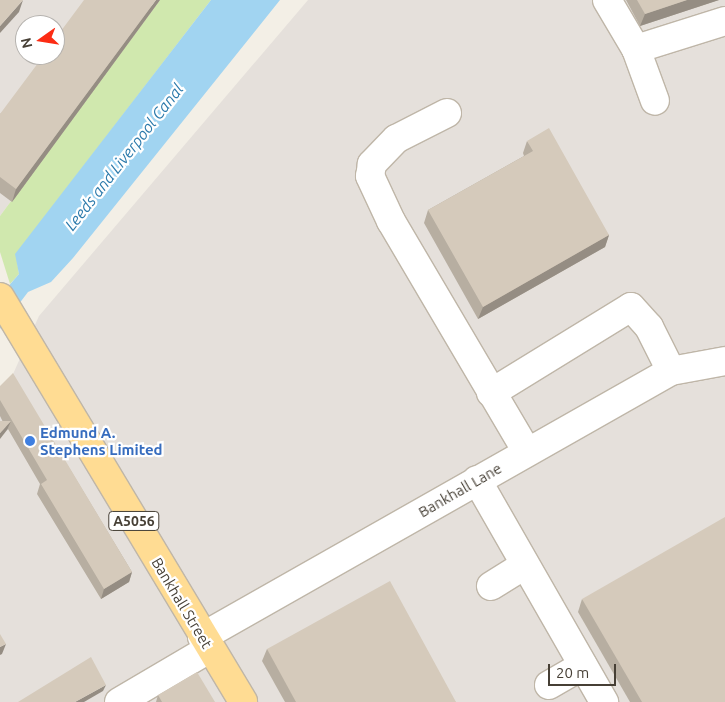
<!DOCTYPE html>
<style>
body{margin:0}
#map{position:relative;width:725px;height:702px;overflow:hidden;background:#f3efe6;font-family:Ubuntu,sans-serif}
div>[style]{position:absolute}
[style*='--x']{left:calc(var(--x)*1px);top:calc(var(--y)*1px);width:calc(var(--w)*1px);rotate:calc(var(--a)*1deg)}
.industrial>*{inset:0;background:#e5e0db}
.green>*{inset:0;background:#d0e8ae}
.water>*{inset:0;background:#a1d4f1}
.roads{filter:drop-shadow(1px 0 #bfb6a8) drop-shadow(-1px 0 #bfb6a8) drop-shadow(0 1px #bfb6a8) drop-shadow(0 -1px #bfb6a8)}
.minor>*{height:28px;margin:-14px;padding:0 14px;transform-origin:14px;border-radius:14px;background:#fff}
.major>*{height:28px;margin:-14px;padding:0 14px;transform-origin:14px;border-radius:14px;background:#ffdc93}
.wall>*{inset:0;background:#b7aea1}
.shaded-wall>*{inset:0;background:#958d83}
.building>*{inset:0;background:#d5cabb}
.dots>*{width:14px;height:14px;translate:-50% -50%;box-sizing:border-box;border:2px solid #fff;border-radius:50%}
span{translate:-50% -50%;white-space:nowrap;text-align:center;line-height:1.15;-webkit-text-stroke:4.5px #fff;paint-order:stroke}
.shield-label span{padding:1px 4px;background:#fff;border:1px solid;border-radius:4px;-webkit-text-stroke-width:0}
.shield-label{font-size:14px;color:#463f35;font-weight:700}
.shop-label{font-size:15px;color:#366cbe;font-weight:700}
.left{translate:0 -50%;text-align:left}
.street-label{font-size:15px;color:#463f35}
.water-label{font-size:16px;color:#2c7aab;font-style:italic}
.north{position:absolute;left:15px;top:15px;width:50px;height:50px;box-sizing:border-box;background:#fff;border:1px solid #b5b2ae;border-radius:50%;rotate:257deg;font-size:14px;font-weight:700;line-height:20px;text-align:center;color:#463f35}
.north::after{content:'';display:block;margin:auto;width:18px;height:22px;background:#fc2c14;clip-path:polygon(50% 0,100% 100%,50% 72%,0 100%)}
.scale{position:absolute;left:548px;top:664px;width:68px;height:22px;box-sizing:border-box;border:2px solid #463f35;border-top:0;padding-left:6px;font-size:15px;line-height:18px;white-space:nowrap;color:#463f35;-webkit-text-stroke:4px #fff;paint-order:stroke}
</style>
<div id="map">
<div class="industrial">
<i style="clip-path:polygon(evenodd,0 0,160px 0,0 216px,0 0,25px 25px,55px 25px,55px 55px,25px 55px,25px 25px)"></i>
<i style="clip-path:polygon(308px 0,725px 0,725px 702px,0 702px,0 393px,9px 383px,39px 316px)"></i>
</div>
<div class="green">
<i style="clip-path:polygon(160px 0,211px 0,16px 254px,19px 274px,10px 284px,0 252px,0 216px)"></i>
</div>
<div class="water">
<i style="clip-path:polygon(211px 0,280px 0,73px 258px,51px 282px,28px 292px,0 329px,0 296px,19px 274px,15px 254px)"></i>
</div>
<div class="roads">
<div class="minor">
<i style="--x:607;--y:0;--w:57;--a:59.4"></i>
<i style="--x:636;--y:49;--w:55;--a:69.9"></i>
<i style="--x:636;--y:49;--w:93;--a:-17.5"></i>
<i style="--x:447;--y:113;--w:57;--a:153"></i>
<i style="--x:396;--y:139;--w:35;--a:134"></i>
<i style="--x:372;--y:164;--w:12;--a:99"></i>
<i style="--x:370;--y:176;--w:50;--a:65"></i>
<i style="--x:391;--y:221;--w:268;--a:59.5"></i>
<i style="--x:491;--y:393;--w:164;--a:-31.6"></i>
<i style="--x:631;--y:307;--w:27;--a:48"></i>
<i style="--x:649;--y:327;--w:49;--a:63.4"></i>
<i style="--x:477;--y:480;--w:256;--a:60.2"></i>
<i style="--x:491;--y:586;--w:40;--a:-32"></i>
<i style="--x:202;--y:637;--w:539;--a:-29.56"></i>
<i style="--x:671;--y:371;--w:55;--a:-10.5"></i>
<i style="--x:549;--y:685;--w:39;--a:-30"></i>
<i style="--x:119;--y:702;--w:104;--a:-30.5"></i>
</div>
<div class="major">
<i style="--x:0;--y:297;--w:472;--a:59"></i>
</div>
</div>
<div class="wall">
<i style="clip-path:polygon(160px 0,12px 202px,0 193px,0 114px)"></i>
<i style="clip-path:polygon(626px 0,719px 0,640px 26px)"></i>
<i style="clip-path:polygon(527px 141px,609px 235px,605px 247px,478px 319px,424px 223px,428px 210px,524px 156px,523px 153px)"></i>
<i style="clip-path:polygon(0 386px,68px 466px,132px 572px,129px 582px,101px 599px,37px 494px,40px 484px,8px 429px,7px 430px,0 416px)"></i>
<i style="clip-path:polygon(582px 599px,725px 702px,630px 702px,578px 612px)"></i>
<i style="clip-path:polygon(267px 649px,456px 702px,285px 702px,262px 661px)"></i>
<i style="clip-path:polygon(158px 695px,215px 702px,156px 702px)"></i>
</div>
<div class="shaded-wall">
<i style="clip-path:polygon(23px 0,19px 12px,0 33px,0 26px)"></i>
<i style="clip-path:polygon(156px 0,160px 0,12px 202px,16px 189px)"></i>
<i style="clip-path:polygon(687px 0,719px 0,640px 26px,645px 14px)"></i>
<i style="clip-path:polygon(609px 235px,605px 247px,478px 319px,483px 307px)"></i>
<i style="clip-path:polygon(11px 421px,7px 430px,0 439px,0 433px)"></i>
<i style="clip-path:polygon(132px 572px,129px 582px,101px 599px,104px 589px)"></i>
<i style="clip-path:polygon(6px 644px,2px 654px,0 655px,0 647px)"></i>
<i style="clip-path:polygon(106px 685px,103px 691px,84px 702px,75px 702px)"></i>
</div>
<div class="building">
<i style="clip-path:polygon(0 0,23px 0,0 26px)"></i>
<i style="clip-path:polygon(84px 0,156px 0,16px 189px,0 177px,0 114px,44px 55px,55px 55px,55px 39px)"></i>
<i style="clip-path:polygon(637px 0,687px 0,645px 14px)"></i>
<i style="clip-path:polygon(549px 128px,609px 235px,483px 307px,428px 210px,533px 151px,527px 141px)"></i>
<i style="clip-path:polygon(13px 373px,132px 572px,104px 589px,41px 484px,47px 480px,0 400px,0 386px)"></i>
<i style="clip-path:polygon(0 421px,11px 421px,0 433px)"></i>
<i style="clip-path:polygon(725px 517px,725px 702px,642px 702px,582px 599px)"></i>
<i style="clip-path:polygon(390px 581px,456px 702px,296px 702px,267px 649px)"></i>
<i style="clip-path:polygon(0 634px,6px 644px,0 647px)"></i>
<i style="clip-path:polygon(91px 657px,106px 685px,75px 702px,18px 702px)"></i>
<i style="clip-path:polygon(197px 672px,215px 702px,162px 702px,158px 695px)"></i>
</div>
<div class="dots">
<i style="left:30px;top:441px;background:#3f7fe0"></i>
</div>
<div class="shield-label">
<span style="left:134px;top:521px">A5056</span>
</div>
<div class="shop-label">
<span class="left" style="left:40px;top:441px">Edmund A.<br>Stephens Limited</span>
</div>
<div class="street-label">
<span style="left:460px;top:490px;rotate:-30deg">Bankhall Lane</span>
<span style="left:182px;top:603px;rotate:59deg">Bankhall Street</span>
</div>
<div class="water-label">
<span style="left:124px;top:157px;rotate:-52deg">Leeds and Liverpool Canal</span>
</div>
<div class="north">N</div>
<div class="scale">20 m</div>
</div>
